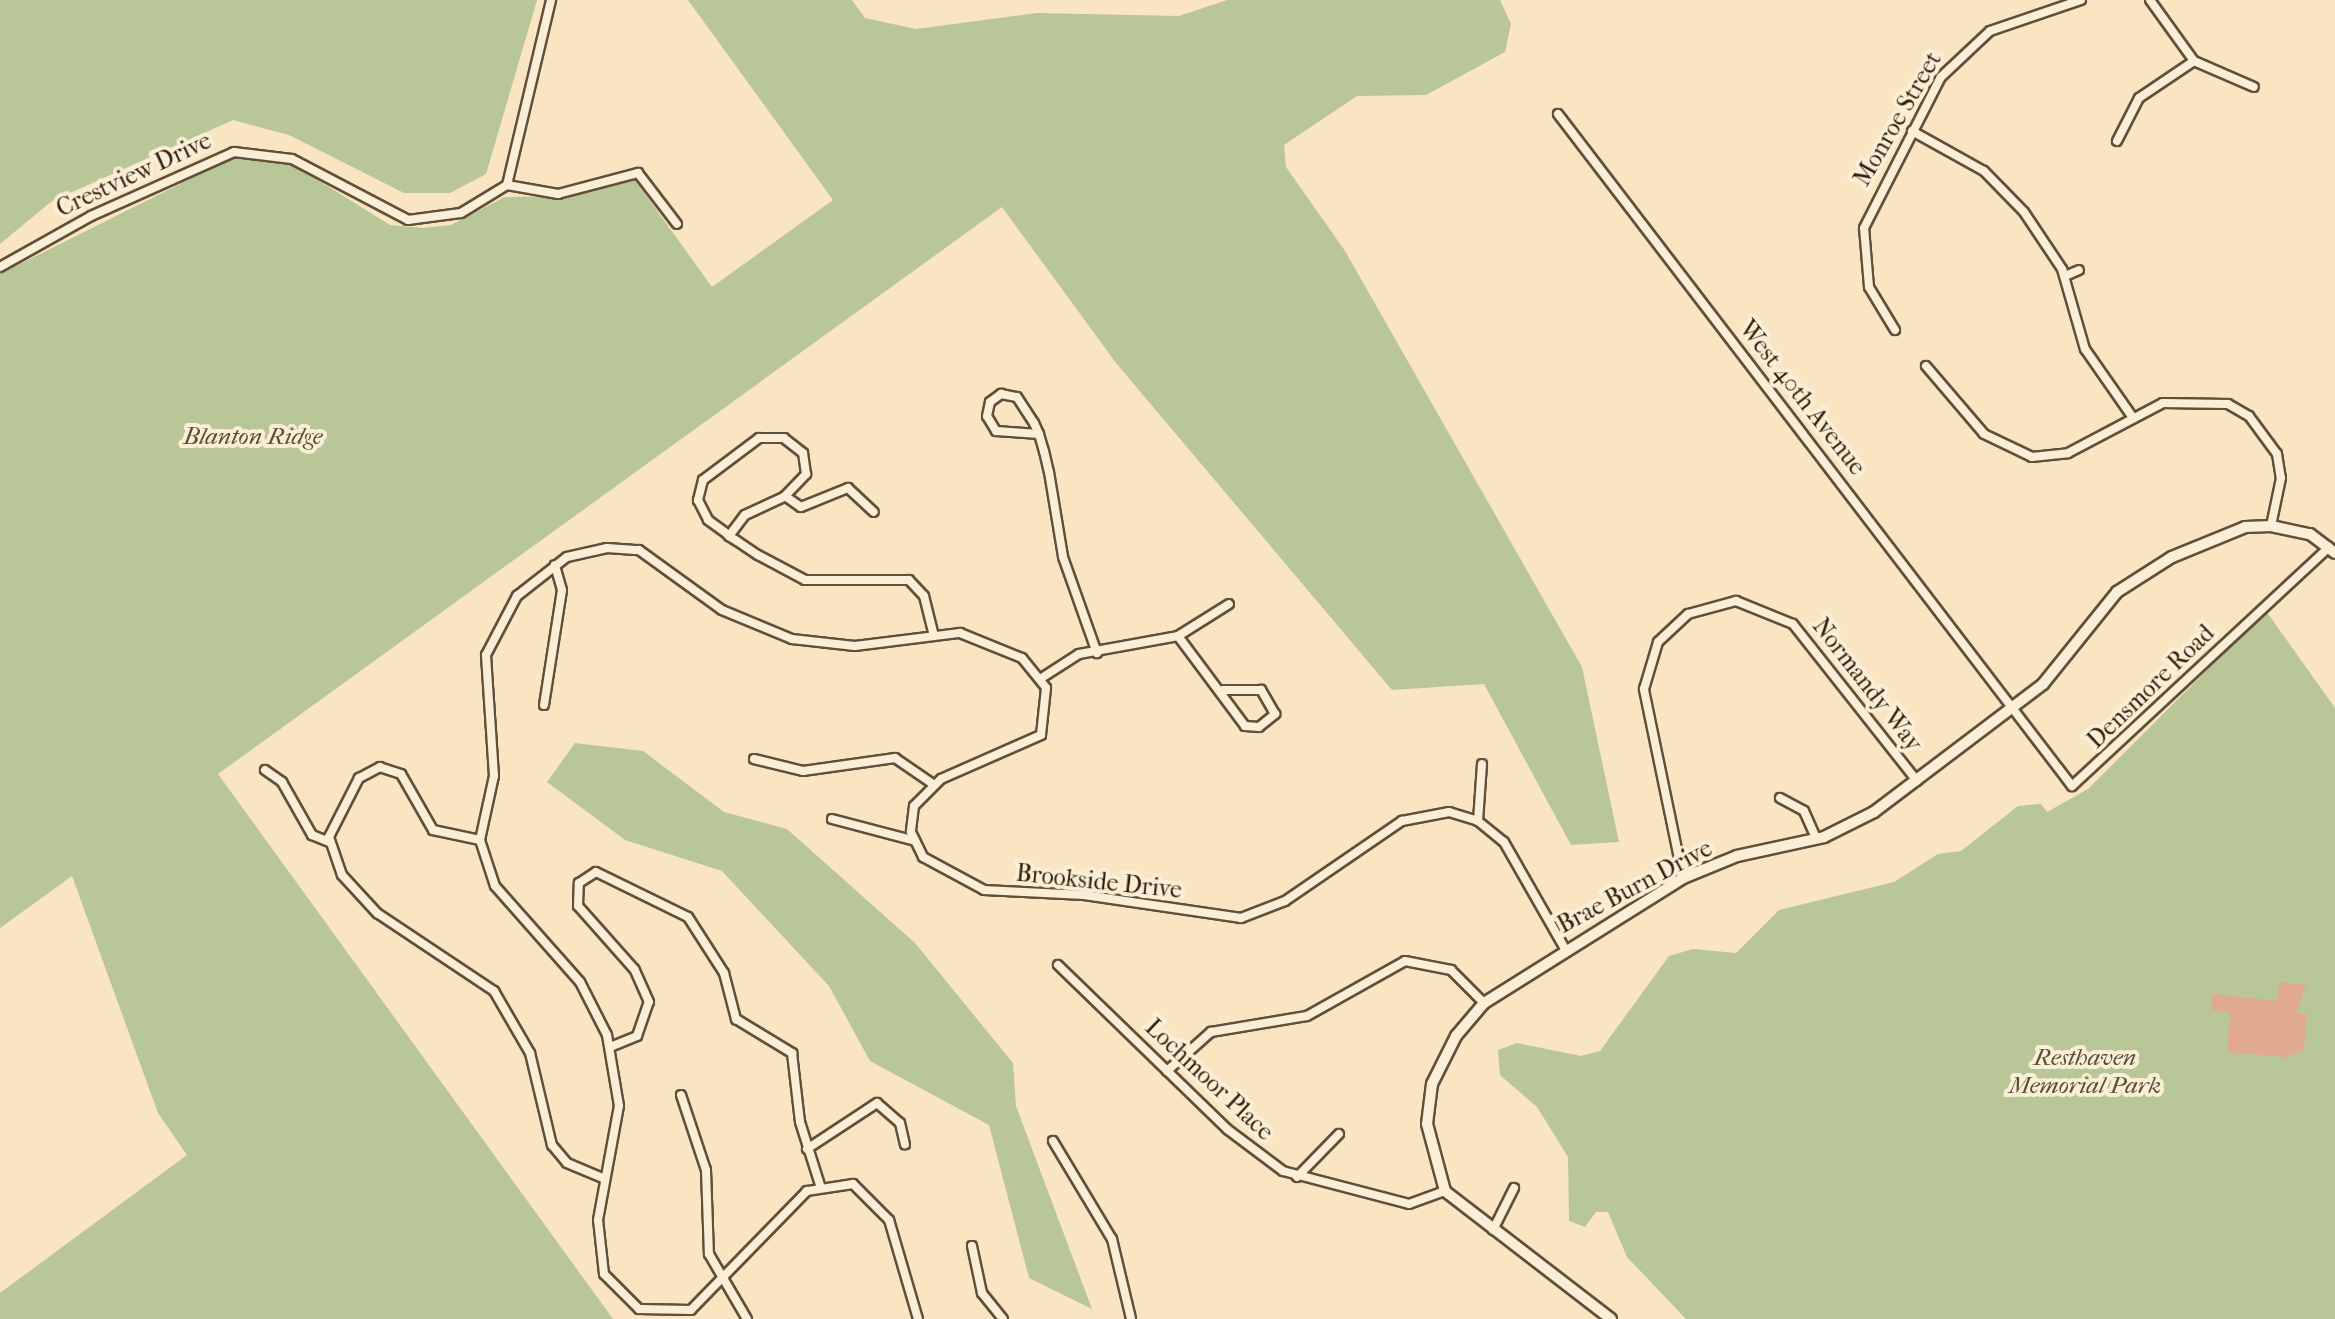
<!DOCTYPE html>
<style>
body{margin:0}
#map{position:relative;width:2335px;height:1319px;overflow:hidden;background:#f9e5c2;font-family:"IM FELL French Canon",serif}
div>[style]{position:absolute}
[style*='--x']{left:calc(var(--x)*1px);top:calc(var(--y)*1px);width:calc(var(--w)*1px);rotate:calc(var(--a)*1deg)}
.green>*{inset:0;background:#b9c697}
.building>*{inset:0;background:#e1a98d}
.roads{filter:drop-shadow(2px 0 #624f38) drop-shadow(-2px 0 #624f38) drop-shadow(0 2px #624f38) drop-shadow(0 -2px #624f38)}
.minor>*{height:8px;margin:-4px;padding:0 4px;transform-origin:4px;border-radius:4px;background:#fbeed7}
.tertiary>*{height:10px;margin:-5px;padding:0 5px;transform-origin:5px;border-radius:5px;background:#fbeed7}
span{translate:-50% -50%;white-space:nowrap;text-align:center;line-height:1.15;-webkit-text-stroke:8px #fbeed7;paint-order:stroke}
.street-label{font-size:24px;color:#2f1d0a}
.park-label{font-size:24px;color:#585034;font-style:italic}
</style>
<div id="map">
<div class="green">
<i style="clip-path:polygon(0 0,537px 0,486px 174px,450px 193px,404px 193px,289px 135px,233px 120px,52px 201px,0 244px)"></i>
<i style="clip-path:polygon(688px 0,852px 0,865px 18px,916px 29px,1037px 13px,1179px 16px,1227px 0,1500px 0,1511px 24px,1505px 52px,1426px 95px,1357px 96px,1284px 145px,1286px 167px,1345px 251px,1582px 667px,1619px 842px,1571px 845px,1484px 684px,1392px 690px,1116px 363px,1002px 207px,218px 774px,613px 1319px,0 1319px,0 1293px,187px 1155px,158px 1113px,72px 876px,0 928px,0 274px,234px 157px,292px 164px,390px 225px,423px 228px,451px 225px,505px 197px,576px 196px,632px 176px,712px 287px,833px 200px)"></i>
<i style="clip-path:polygon(2266px 611px,2335px 708px,2335px 1319px,1686px 1319px,1627px 1257px,1608px 1212px,1596px 1212px,1585px 1227px,1569px 1221px,1568px 1157px,1537px 1107px,1500px 1075px,1498px 1050px,1517px 1043px,1581px 1056px,1600px 1051px,1669px 956px,1693px 949px,1736px 953px,1779px 910px,1894px 882px,1938px 854px,1961px 851px,2018px 806px,2041px 804px,2047px 812px,2088px 789px)"></i>
<i style="clip-path:polygon(575px 743px,643px 751px,724px 812px,787px 829px,915px 943px,1013px 1063px,1016px 1106px,1092px 1309px,1029px 1278px,989px 1125px,870px 1061px,829px 986px,722px 871px,625px 840px,547px 782px)"></i>
</div>
<div class="building">
<i style="clip-path:polygon(2279px 982px,2306px 985px,2296px 1014px,2307px 1014px,2304px 1050px,2287px 1057px,2227px 1052px,2230px 1012px,2211px 1010px,2212px 994px,2278px 1001px)"></i>
</div>
<div class="roads">
<div class="minor">
<i style="--x:2194;--y:61;--w:65;--a:23.4"></i>
<i style="--x:1558;--y:114;--w:846;--a:52.59"></i>
<i style="--x:2072;--y:786;--w:351;--a:-42.9"></i>
<i style="--x:1912;--y:131;--w:82;--a:29.1"></i>
<i style="--x:1984;--y:171;--w:57;--a:45.7"></i>
<i style="--x:2024;--y:212;--w:69;--a:56.3"></i>
<i style="--x:2062;--y:269;--w:83;--a:74"></i>
<i style="--x:2085;--y:349;--w:80;--a:55.1"></i>
<i style="--x:2117;--y:141;--w:48;--a:-62.9"></i>
<i style="--x:2139;--y:98;--w:66;--a:-33.9"></i>
<i style="--x:2194;--y:61;--w:75;--a:-125.8"></i>
<i style="--x:507;--y:185;--w:52;--a:10"></i>
<i style="--x:558;--y:194;--w:83;--a:-14.7"></i>
<i style="--x:638;--y:173;--w:64;--a:52.6"></i>
<i style="--x:507;--y:185;--w:190;--a:-76.6"></i>
<i style="--x:0;--y:267;--w:104;--a:-29.3"></i>
<i style="--x:91;--y:216;--w:157;--a:-24.1"></i>
<i style="--x:234;--y:152;--w:58;--a:6.9"></i>
<i style="--x:292;--y:159;--w:131;--a:27.7"></i>
<i style="--x:408;--y:220;--w:53;--a:-7.5"></i>
<i style="--x:461;--y:213;--w:54;--a:-31.3"></i>
<i style="--x:2065;--y:276;--w:15;--a:-23"></i>
<i style="--x:1895;--y:330;--w:50;--a:-121.2"></i>
<i style="--x:1869;--y:287;--w:59;--a:-94.8"></i>
<i style="--x:1864;--y:228;--w:169;--a:-63"></i>
<i style="--x:1941;--y:77;--w:67;--a:-43.2"></i>
<i style="--x:1990;--y:31;--w:96;--a:-18.8"></i>
<i style="--x:1926;--y:366;--w:89;--a:49.5"></i>
<i style="--x:1984;--y:434;--w:53;--a:25.6"></i>
<i style="--x:2032;--y:457;--w:36;--a:-6"></i>
<i style="--x:2068;--y:453;--w:107;--a:-27.8"></i>
<i style="--x:2163;--y:403;--w:65;--a:0.9"></i>
<i style="--x:2228;--y:404;--w:24;--a:30"></i>
<i style="--x:2249;--y:416;--w:47;--a:53.6"></i>
<i style="--x:2277;--y:454;--w:24;--a:81"></i>
<i style="--x:2281;--y:478;--w:49;--a:101.8"></i>
<i style="--x:1039;--y:434;--w:43;--a:-176"></i>
<i style="--x:996;--y:431;--w:17;--a:-121"></i>
<i style="--x:987;--y:416;--w:14;--a:-78"></i>
<i style="--x:990;--y:402;--w:14;--a:-36"></i>
<i style="--x:1001;--y:394;--w:16;--a:11"></i>
<i style="--x:1017;--y:397;--w:31;--a:57"></i>
<i style="--x:1034;--y:423;--w:12;--a:66"></i>
<i style="--x:1039;--y:434;--w:18;--a:74"></i>
<i style="--x:1044;--y:451;--w:22;--a:77"></i>
<i style="--x:1049;--y:472;--w:86;--a:80.6"></i>
<i style="--x:1063;--y:557;--w:102;--a:70.5"></i>
<i style="--x:785;--y:496;--w:19;--a:35"></i>
<i style="--x:801;--y:507;--w:51;--a:-22"></i>
<i style="--x:848;--y:488;--w:35;--a:43"></i>
<i style="--x:729;--y:536;--w:26;--a:-53"></i>
<i style="--x:745;--y:515;--w:43;--a:-24.8"></i>
<i style="--x:784;--y:497;--w:32;--a:-46"></i>
<i style="--x:806;--y:474;--w:21;--a:-98"></i>
<i style="--x:803;--y:453;--w:24;--a:-142"></i>
<i style="--x:784;--y:438;--w:25;--a:180"></i>
<i style="--x:759;--y:438;--w:70;--a:143.1"></i>
<i style="--x:703;--y:480;--w:21;--a:104"></i>
<i style="--x:698;--y:500;--w:22;--a:63"></i>
<i style="--x:708;--y:520;--w:24;--a:36"></i>
<i style="--x:727;--y:534;--w:3;--a:45"></i>
<i style="--x:729;--y:536;--w:9;--a:32"></i>
<i style="--x:737;--y:541;--w:25;--a:34"></i>
<i style="--x:758;--y:555;--w:53;--a:28"></i>
<i style="--x:805;--y:580;--w:104;--a:0"></i>
<i style="--x:909;--y:580;--w:22;--a:47"></i>
<i style="--x:924;--y:596;--w:38;--a:76"></i>
<i style="--x:1178;--y:636;--w:112;--a:53.3"></i>
<i style="--x:1245;--y:726;--w:14;--a:4"></i>
<i style="--x:1259;--y:727;--w:21;--a:-39"></i>
<i style="--x:1275;--y:714;--w:28;--a:-120"></i>
<i style="--x:1261;--y:690;--w:38;--a:180"></i>
<i style="--x:1040;--y:679;--w:46;--a:-32.7"></i>
<i style="--x:1079;--y:654;--w:101;--a:-10.3"></i>
<i style="--x:1178;--y:636;--w:60;--a:-32.1"></i>
<i style="--x:544;--y:705;--w:116;--a:-81.1"></i>
<i style="--x:562;--y:590;--w:26;--a:-106"></i>
<i style="--x:754;--y:759;--w:50;--a:13.8"></i>
<i style="--x:803;--y:771;--w:93;--a:-8"></i>
<i style="--x:895;--y:758;--w:46;--a:34.4"></i>
<i style="--x:265;--y:770;--w:21;--a:35"></i>
<i style="--x:282;--y:782;--w:61;--a:60.5"></i>
<i style="--x:312;--y:835;--w:18;--a:22"></i>
<i style="--x:1780;--y:798;--w:27;--a:28"></i>
<i style="--x:1804;--y:811;--w:30;--a:66"></i>
<i style="--x:832;--y:819;--w:86;--a:14.8"></i>
<i style="--x:1478;--y:821;--w:57;--a:-86"></i>
<i style="--x:480;--y:840;--w:48;--a:-168"></i>
<i style="--x:433;--y:830;--w:64;--a:-119.7"></i>
<i style="--x:401;--y:774;--w:22;--a:-162"></i>
<i style="--x:380;--y:767;--w:24;--a:152"></i>
<i style="--x:359;--y:778;--w:66;--a:117"></i>
<i style="--x:329;--y:837;--w:40;--a:71.1"></i>
<i style="--x:342;--y:875;--w:52;--a:47.4"></i>
<i style="--x:377;--y:913;--w:141;--a:33.7"></i>
<i style="--x:494;--y:991;--w:72;--a:59.9"></i>
<i style="--x:530;--y:1053;--w:95;--a:76.6"></i>
<i style="--x:552;--y:1145;--w:23;--a:50"></i>
<i style="--x:567;--y:1163;--w:41;--a:22.8"></i>
<i style="--x:1683;--y:878;--w:193;--a:-101.7"></i>
<i style="--x:1644;--y:689;--w:49;--a:-73.4"></i>
<i style="--x:1658;--y:642;--w:41;--a:-43"></i>
<i style="--x:1688;--y:614;--w:50;--a:-15.2"></i>
<i style="--x:1736;--y:601;--w:61;--a:22"></i>
<i style="--x:1793;--y:624;--w:200;--a:51.7"></i>
<i style="--x:1058;--y:965;--w:235;--a:44.1"></i>
<i style="--x:1227;--y:1129;--w:70;--a:36.9"></i>
<i style="--x:1283;--y:1171;--w:130;--a:14.7"></i>
<i style="--x:1409;--y:1204;--w:38;--a:-20"></i>
<i style="--x:610;--y:1047;--w:29;--a:-22"></i>
<i style="--x:637;--y:1036;--w:36;--a:-71"></i>
<i style="--x:649;--y:1002;--w:36;--a:-114"></i>
<i style="--x:634;--y:969;--w:84;--a:-131.6"></i>
<i style="--x:578;--y:906;--w:23;--a:-88"></i>
<i style="--x:579;--y:883;--w:20;--a:-33"></i>
<i style="--x:596;--y:872;--w:102;--a:26.1"></i>
<i style="--x:688;--y:917;--w:67;--a:57.3"></i>
<i style="--x:724;--y:973;--w:48;--a:75.4"></i>
<i style="--x:736;--y:1019;--w:66;--a:31.3"></i>
<i style="--x:792;--y:1053;--w:69;--a:83.4"></i>
<i style="--x:800;--y:1122;--w:66;--a:72.4"></i>
<i style="--x:1167;--y:1071;--w:59;--a:-41.6"></i>
<i style="--x:1211;--y:1032;--w:97;--a:-9.5"></i>
<i style="--x:1307;--y:1016;--w:112;--a:-29.3"></i>
<i style="--x:1405;--y:961;--w:47;--a:11.1"></i>
<i style="--x:1451;--y:970;--w:47;--a:45"></i>
<i style="--x:681;--y:1095;--w:79;--a:71.6"></i>
<i style="--x:706;--y:1170;--w:84;--a:88"></i>
<i style="--x:709;--y:1254;--w:75;--a:59.7"></i>
<i style="--x:1053;--y:1141;--w:114;--a:59"></i>
<i style="--x:1112;--y:1239;--w:82;--a:76.6"></i>
<i style="--x:807;--y:1149;--w:84;--a:-33.3"></i>
<i style="--x:877;--y:1103;--w:30;--a:41"></i>
<i style="--x:900;--y:1123;--w:22;--a:77"></i>
<i style="--x:1297;--y:1177;--w:60;--a:-45.7"></i>
<i style="--x:1493;--y:1230;--w:47;--a:-63.4"></i>
<i style="--x:972;--y:1246;--w:48;--a:78"></i>
<i style="--x:982;--y:1293;--w:33;--a:51"></i>
<i style="--x:918;--y:1319;--w:103;--a:-106.3"></i>
<i style="--x:889;--y:1220;--w:51;--a:-135"></i>
<i style="--x:853;--y:1184;--w:47;--a:171.3"></i>
<i style="--x:807;--y:1191;--w:166;--a:134.3"></i>
<i style="--x:691;--y:1310;--w:52;--a:-178.9"></i>
<i style="--x:639;--y:1309;--w:49;--a:-135"></i>
<i style="--x:604;--y:1274;--w:54;--a:-96.3"></i>
<i style="--x:598;--y:1220;--w:116;--a:-79.6"></i>
<i style="--x:619;--y:1106;--w:72;--a:-99.6"></i>
<i style="--x:607;--y:1035;--w:59;--a:-117"></i>
<i style="--x:580;--y:982;--w:128;--a:-131.5"></i>
<i style="--x:495;--y:886;--w:48;--a:-108.1"></i>
<i style="--x:480;--y:840;--w:66;--a:-77.7"></i>
<i style="--x:494;--y:776;--w:121;--a:-93.8"></i>
<i style="--x:486;--y:655;--w:67;--a:-62.3"></i>
<i style="--x:517;--y:596;--w:63;--a:-38"></i>
<i style="--x:567;--y:557;--w:41;--a:-12.7"></i>
<i style="--x:607;--y:548;--w:32;--a:4"></i>
<i style="--x:639;--y:550;--w:102;--a:35.9"></i>
<i style="--x:722;--y:610;--w:76;--a:22.5"></i>
<i style="--x:792;--y:639;--w:63;--a:6.3"></i>
<i style="--x:855;--y:646;--w:106;--a:-7.1"></i>
<i style="--x:960;--y:633;--w:67;--a:22"></i>
<i style="--x:1022;--y:658;--w:38;--a:51"></i>
<i style="--x:1046;--y:688;--w:47;--a:96.1"></i>
<i style="--x:1041;--y:735;--w:109;--a:156.3"></i>
<i style="--x:941;--y:779;--w:38;--a:135"></i>
<i style="--x:914;--y:806;--w:26;--a:97"></i>
<i style="--x:911;--y:832;--w:28;--a:64"></i>
<i style="--x:923;--y:857;--w:69;--a:28.4"></i>
<i style="--x:984;--y:890;--w:100;--a:2.9"></i>
<i style="--x:1084;--y:895;--w:159;--a:8.3"></i>
<i style="--x:1241;--y:918;--w:47;--a:-21.1"></i>
<i style="--x:1285;--y:901;--w:142;--a:-34.4"></i>
<i style="--x:1402;--y:821;--w:48;--a:-10.8"></i>
<i style="--x:1449;--y:812;--w:30;--a:17"></i>
<i style="--x:1478;--y:821;--w:33;--a:39"></i>
<i style="--x:1504;--y:842;--w:121;--a:60.3"></i>
</div>
<div class="tertiary">
<i style="--x:1611;--y:1319;--w:210;--a:-142.4"></i>
<i style="--x:1445;--y:1191;--w:69;--a:-105"></i>
<i style="--x:1427;--y:1124;--w:40;--a:-82.9"></i>
<i style="--x:1432;--y:1084;--w:54;--a:-63.4"></i>
<i style="--x:1456;--y:1036;--w:43;--a:-49.7"></i>
<i style="--x:1484;--y:1003;--w:235;--a:-32.1"></i>
<i style="--x:1683;--y:878;--w:58;--a:-22.2"></i>
<i style="--x:1737;--y:856;--w:89;--a:-12.3"></i>
<i style="--x:1824;--y:837;--w:56;--a:-26.6"></i>
<i style="--x:1874;--y:812;--w:212;--a:-37.1"></i>
<i style="--x:2043;--y:684;--w:118;--a:-51.2"></i>
<i style="--x:2117;--y:592;--w:65;--a:-32.5"></i>
<i style="--x:2172;--y:557;--w:79;--a:-22.3"></i>
<i style="--x:2245;--y:527;--w:26;--a:-2"></i>
<i style="--x:2271;--y:526;--w:40;--a:12"></i>
<i style="--x:2310;--y:534;--w:31;--a:37"></i>
</div>
</div>
<div class="street-label">
<span style="left:1898px;top:119px;rotate:-60deg">Monroe Street</span>
<span style="left:134px;top:175px;rotate:-25deg">Crestview Drive</span>
<span style="left:1802px;top:398px;rotate:52deg">West 40th Avenue</span>
<span style="left:1867px;top:685px;rotate:52deg">Normandy Way</span>
<span style="left:2151px;top:687px;rotate:-44deg">Densmore Road</span>
<span style="left:1099px;top:882px;rotate:6deg">Brookside Drive</span>
<span style="left:1635px;top:887px;rotate:-28deg">Brae Burn Drive</span>
<span style="left:1209px;top:1080px;rotate:43deg">Lochmoor Place</span>
</div>
<div class="park-label">
<span style="left:253px;top:437px">Blanton Ridge</span>
<span style="left:2085px;top:1072px">Resthaven<br>Memorial Park</span>
</div>
</div>
